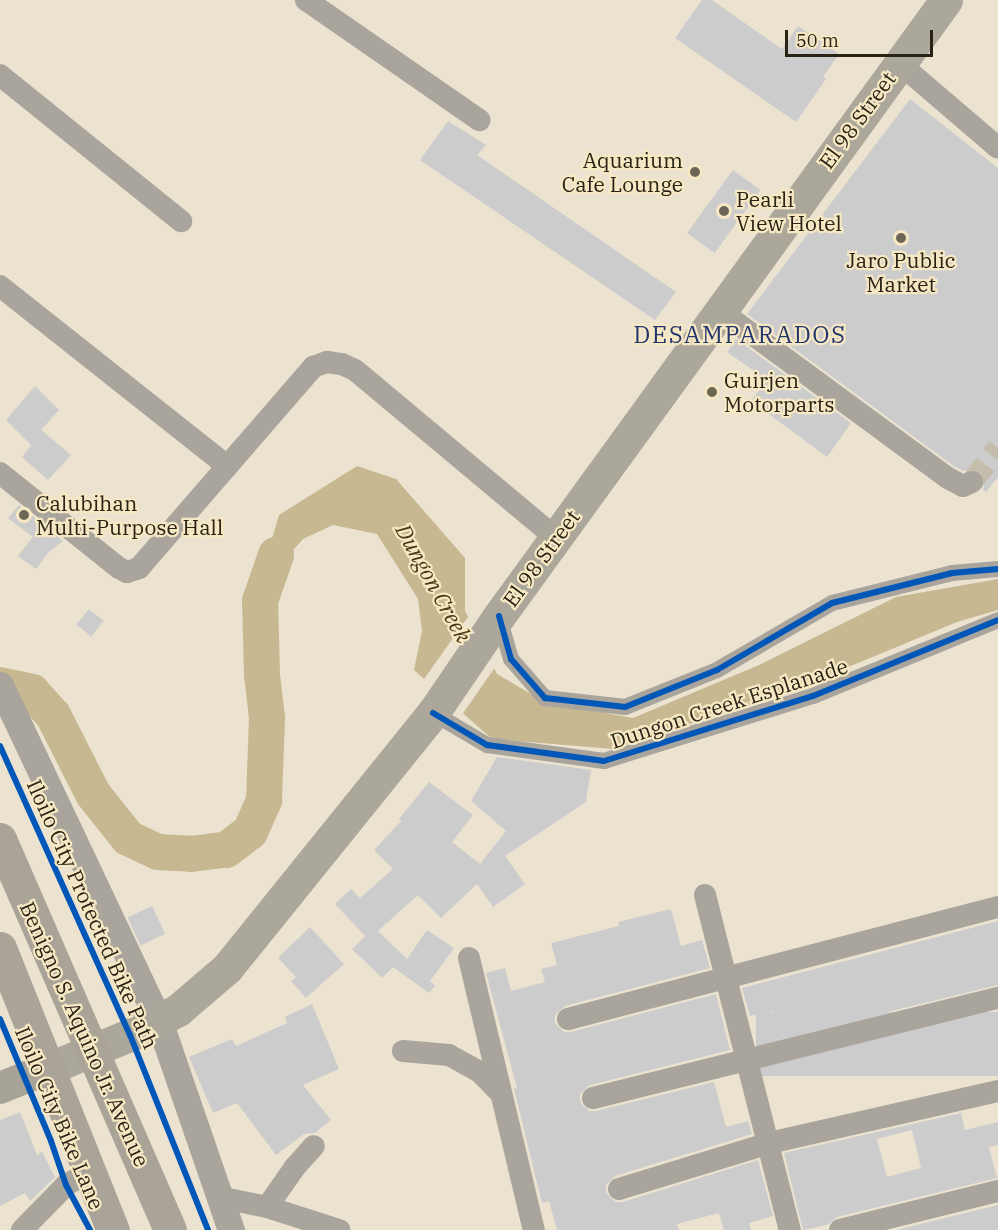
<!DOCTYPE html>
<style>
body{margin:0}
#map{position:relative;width:998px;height:1230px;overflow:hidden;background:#ebe3d0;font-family:"IBM Plex Serif",serif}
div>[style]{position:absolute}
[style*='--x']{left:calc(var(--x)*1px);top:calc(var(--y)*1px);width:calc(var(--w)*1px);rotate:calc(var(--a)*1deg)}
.water>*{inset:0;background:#c8b891}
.pier>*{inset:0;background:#ebe3d0}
.river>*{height:36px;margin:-18px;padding:0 18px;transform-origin:18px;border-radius:18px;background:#c8b891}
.building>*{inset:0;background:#cdcccd;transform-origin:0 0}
.minor-tunnel>*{height:22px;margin-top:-11px;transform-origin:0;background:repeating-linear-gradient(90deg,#c4bdab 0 22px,transparent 0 33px)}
.pedestrian>*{height:16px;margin:-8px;padding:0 8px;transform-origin:8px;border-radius:8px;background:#a9a59c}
.minor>*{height:22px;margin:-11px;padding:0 11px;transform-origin:11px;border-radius:11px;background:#a9a59c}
.tertiary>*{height:27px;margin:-13.5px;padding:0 13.5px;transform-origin:13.5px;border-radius:13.5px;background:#a9a59c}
.secondary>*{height:32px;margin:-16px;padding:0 16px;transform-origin:16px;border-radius:16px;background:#a8a399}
.primary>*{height:33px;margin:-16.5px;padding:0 16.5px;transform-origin:16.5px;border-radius:16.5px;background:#aba79a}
.trunk>*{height:33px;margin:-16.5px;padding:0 16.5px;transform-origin:16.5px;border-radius:16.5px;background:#a9a497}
.cycleway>*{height:6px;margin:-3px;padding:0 3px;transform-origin:3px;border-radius:3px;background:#0057b8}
.dots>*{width:16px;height:16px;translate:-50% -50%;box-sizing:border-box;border:3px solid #f7e8c4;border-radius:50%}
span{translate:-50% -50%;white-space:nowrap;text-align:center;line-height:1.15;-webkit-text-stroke:4.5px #f7e8c4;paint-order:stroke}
.street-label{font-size:21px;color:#292316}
.poi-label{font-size:21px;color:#292316}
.right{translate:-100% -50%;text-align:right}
.left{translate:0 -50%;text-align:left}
.water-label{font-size:22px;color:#493913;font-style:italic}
.quarter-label{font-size:24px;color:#24366e;letter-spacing:1.5px}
.scale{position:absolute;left:785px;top:30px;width:148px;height:27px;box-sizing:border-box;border:3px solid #292316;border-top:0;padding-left:8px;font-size:18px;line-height:21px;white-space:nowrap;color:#292316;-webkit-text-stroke:4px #f7e8c4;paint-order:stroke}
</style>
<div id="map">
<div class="water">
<i style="clip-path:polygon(357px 466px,396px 479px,465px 558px,465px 611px,497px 674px,545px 702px,633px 718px,759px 665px,896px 597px,998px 579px,998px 610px,957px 622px,788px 692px,613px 749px,492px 739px,414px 670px,422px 631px,418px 599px,377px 534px,333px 525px,303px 539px,278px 567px,260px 601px,269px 549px,279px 515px)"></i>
</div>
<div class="pier">
<i style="clip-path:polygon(470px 614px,496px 666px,461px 716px,422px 682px)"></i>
</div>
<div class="river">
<i style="--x:0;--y:685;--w:33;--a:12"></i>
<i style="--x:32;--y:692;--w:31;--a:48"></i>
<i style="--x:53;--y:715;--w:89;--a:63.1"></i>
<i style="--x:93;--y:794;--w:56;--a:51.5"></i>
<i style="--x:128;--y:838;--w:33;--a:25"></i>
<i style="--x:158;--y:852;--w:33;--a:3"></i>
<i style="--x:191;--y:854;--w:35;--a:-7"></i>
<i style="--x:226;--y:850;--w:30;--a:-37"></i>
<i style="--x:250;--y:832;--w:35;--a:-66"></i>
<i style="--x:264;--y:800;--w:82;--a:-87.9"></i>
<i style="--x:267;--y:718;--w:43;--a:-96.6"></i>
<i style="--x:262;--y:675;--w:74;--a:-91.5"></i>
<i style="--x:260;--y:601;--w:49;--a:-70.8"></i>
</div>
<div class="building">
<i style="clip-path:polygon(702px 0,712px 0,782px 49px,798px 26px,839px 54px,823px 77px,826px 79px,796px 122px,675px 38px)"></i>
<i style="clip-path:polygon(910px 99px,998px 168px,998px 477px,986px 492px,983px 490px,985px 477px,980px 471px,973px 469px,964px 471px,955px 467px,747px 314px)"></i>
<i style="clip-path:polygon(448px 121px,486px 145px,477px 155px,676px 292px,655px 320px,420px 160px)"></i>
<i style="left:733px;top:170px;width:34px;height:78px;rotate:36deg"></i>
<i style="clip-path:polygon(736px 339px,851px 423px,827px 457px,751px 401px,767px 380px,727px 352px)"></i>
<i style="clip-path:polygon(35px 386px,59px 410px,41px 430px,71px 455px,48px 480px,22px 457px,31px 445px,6px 420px)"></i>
<i style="clip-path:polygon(19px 505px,63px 541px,48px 553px,36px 569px,18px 556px,33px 537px,8px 518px)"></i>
<i style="left:89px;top:609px;width:19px;height:20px;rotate:39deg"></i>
<i style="clip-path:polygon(497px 757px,591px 770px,586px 802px,505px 856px,525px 884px,493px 907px,477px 884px,441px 918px,418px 895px,378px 931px,407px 959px,427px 930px,454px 948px,430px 981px,435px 986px,429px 993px,393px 967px,382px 978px,352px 949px,365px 936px,335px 904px,351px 889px,360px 898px,393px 869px,374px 850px,402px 820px,399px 819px,429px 782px,473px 815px,452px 842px,480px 864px,506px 831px,471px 801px)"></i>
<i style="left:152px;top:906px;width:31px;height:27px;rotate:65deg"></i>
<i style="clip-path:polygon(671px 909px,681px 946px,702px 940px,710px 968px,565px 1006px,555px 1015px,555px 1023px,564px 1032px,571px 1032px,716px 994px,730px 1050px,590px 1085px,580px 1094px,580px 1102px,589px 1111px,596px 1111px,714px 1082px,726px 1127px,748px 1121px,752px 1134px,615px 1176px,606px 1185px,606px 1193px,615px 1202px,623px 1202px,758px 1160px,773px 1216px,749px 1223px,751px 1230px,724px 1230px,719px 1213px,677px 1224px,679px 1230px,557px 1230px,549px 1201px,542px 1203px,514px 1089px,517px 1088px,486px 973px,505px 968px,511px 991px,545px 982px,541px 969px,557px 965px,551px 943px,619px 926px,618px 922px)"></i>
<i style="clip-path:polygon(998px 921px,998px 985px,781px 1038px,774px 1011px,750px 1016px,742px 988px)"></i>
<i style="clip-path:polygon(310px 927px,344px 964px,306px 998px,291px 981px,296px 977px,278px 958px)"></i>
<i style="clip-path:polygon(312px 1004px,339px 1069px,303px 1085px,331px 1120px,315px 1133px,304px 1134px,276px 1155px,237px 1103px,213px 1113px,189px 1057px,232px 1039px,236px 1046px,287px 1023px,285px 1017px)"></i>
<i style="left:998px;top:1012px;width:64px;height:242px;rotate:90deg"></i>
<i style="clip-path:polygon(20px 1112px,37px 1155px,42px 1152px,55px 1177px,30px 1201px,25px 1193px,0 1206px,0 1120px)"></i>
<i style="clip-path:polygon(evenodd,961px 1113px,965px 1130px,998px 1122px,998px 1145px,989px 1147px,997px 1178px,837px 1217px,827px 1225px,803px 1230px,784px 1153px,961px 1113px,912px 1130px,921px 1168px,887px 1177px,877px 1139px,912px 1130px)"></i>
<i style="clip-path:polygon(998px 1205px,998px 1230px,896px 1230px)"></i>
</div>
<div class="minor-tunnel">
<i style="--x:972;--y:482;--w:43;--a:-52.6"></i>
</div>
<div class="pedestrian">
<i style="--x:499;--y:617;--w:44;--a:74.1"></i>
<i style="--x:511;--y:659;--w:52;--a:48.9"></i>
<i style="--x:545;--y:698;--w:81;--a:6.4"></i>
<i style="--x:625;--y:707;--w:99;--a:-21.9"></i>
<i style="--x:717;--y:670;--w:133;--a:-30.2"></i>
<i style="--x:832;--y:603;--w:124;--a:-14"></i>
<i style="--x:952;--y:573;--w:46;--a:-5"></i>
<i style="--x:433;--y:713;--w:63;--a:30.7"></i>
<i style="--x:487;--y:745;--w:118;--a:7.8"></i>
<i style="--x:604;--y:761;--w:219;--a:-17.3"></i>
<i style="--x:813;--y:696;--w:200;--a:-22.3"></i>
</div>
<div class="minor">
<i style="--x:306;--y:0;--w:211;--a:34.7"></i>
<i style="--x:899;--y:63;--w:130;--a:40.6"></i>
<i style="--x:0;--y:75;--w:233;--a:38.9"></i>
<i style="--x:0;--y:286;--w:290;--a:38.4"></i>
<i style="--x:722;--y:312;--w:280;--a:36.3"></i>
<i style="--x:948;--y:478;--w:17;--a:28"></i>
<i style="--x:963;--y:486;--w:10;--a:-24"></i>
<i style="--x:0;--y:473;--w:152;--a:38.6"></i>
<i style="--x:119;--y:568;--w:9;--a:27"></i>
<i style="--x:127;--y:572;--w:13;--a:-18"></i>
<i style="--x:139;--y:568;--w:266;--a:-49.1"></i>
<i style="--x:313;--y:367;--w:15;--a:-20"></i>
<i style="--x:327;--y:362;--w:15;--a:8"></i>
<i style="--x:342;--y:364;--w:14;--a:25"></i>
<i style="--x:355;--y:370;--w:262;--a:39.9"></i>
<i style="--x:705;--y:895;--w:346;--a:75.8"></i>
<i style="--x:469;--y:958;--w:280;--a:76.6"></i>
<i style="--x:568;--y:1019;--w:444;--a:-14.6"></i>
<i style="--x:403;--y:1051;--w:46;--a:5"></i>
<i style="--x:449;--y:1055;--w:35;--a:29"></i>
<i style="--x:480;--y:1072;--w:29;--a:46"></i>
<i style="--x:593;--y:1098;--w:417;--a:-13.9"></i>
<i style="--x:619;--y:1189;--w:157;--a:-17"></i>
<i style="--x:769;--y:1143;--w:235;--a:-12.8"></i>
<i style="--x:219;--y:1197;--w:49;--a:11.8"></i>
<i style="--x:267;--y:1207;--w:76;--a:17.7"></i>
<i style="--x:267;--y:1207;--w:49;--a:-55"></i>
<i style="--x:295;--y:1167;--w:28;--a:-48"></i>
<i style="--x:22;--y:1230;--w:63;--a:-45.6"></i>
<i style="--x:66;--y:1185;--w:28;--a:-30"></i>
<i style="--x:840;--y:1230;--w:163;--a:-13.9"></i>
</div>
<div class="tertiary">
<i style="--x:0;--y:685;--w:372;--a:64.7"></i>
<i style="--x:159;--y:1021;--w:221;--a:71"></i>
</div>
<div class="secondary">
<i style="--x:0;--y:1088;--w:51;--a:-22"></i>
</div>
<div class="primary">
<i style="--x:47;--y:1069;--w:90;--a:-22.3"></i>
<i style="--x:130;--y:1035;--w:54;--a:-27.5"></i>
<i style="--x:178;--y:1010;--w:65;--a:-40.6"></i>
<i style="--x:227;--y:968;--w:328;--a:-51.1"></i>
<i style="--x:433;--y:713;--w:117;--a:-55.8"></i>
<i style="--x:499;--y:616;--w:761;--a:-54.03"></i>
</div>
<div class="trunk">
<i style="--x:0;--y:839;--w:426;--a:66.5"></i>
<i style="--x:0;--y:948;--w:304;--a:68.2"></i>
</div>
<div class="cycleway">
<i style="--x:499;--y:616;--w:45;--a:74.4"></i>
<i style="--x:511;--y:659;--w:52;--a:48.9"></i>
<i style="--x:545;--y:698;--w:81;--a:6.4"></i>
<i style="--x:625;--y:707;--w:99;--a:-21.9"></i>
<i style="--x:717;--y:670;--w:133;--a:-30.2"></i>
<i style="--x:832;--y:603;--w:124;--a:-14"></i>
<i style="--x:952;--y:573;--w:46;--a:-5"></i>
<i style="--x:433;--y:713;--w:63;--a:30.7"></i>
<i style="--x:487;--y:745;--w:118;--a:7.8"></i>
<i style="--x:604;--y:761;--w:219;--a:-17.3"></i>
<i style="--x:813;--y:696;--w:200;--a:-22.3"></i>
<i style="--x:0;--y:746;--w:317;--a:65.8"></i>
<i style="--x:130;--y:1035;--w:210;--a:68.2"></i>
<i style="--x:0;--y:1019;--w:132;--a:67.3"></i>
<i style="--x:51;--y:1141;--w:46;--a:71.2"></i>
<i style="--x:66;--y:1185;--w:51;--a:61.9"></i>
</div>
<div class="dots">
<i style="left:695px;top:172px;background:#6d6657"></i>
<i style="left:724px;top:211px;background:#6d6657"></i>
<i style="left:901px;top:238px;background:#6d6657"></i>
<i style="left:712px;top:392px;background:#6d6657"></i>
<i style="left:24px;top:515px;background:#6d6657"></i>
</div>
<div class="street-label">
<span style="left:857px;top:120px;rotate:-54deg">El 98 Street</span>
<span style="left:541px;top:558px;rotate:-54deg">El 98 Street</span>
<span style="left:729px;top:703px;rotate:-18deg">Dungon Creek Esplanade</span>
<span style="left:93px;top:914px;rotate:66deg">Iloilo City Protected Bike Path</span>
<span style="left:85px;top:1034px;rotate:66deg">Benigno S. Aquino Jr. Avenue</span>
<span style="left:60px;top:1118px;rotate:67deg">Iloilo City Bike Lane</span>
</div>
<div class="poi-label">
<span class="right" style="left:683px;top:172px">Aquarium<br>Cafe Lounge</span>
<span class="left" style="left:736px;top:211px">Pearli<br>View Hotel</span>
<span style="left:901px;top:272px">Jaro Public<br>Market</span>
<span class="left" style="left:724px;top:392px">Guirjen<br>Motorparts</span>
<span class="left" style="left:36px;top:515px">Calubihan<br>Multi-Purpose Hall</span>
</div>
<div class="water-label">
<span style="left:434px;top:583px;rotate:61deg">Dungon Creek</span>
</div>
<div class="quarter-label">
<span style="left:740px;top:335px">DESAMPARADOS</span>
</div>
<div class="scale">50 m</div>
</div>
